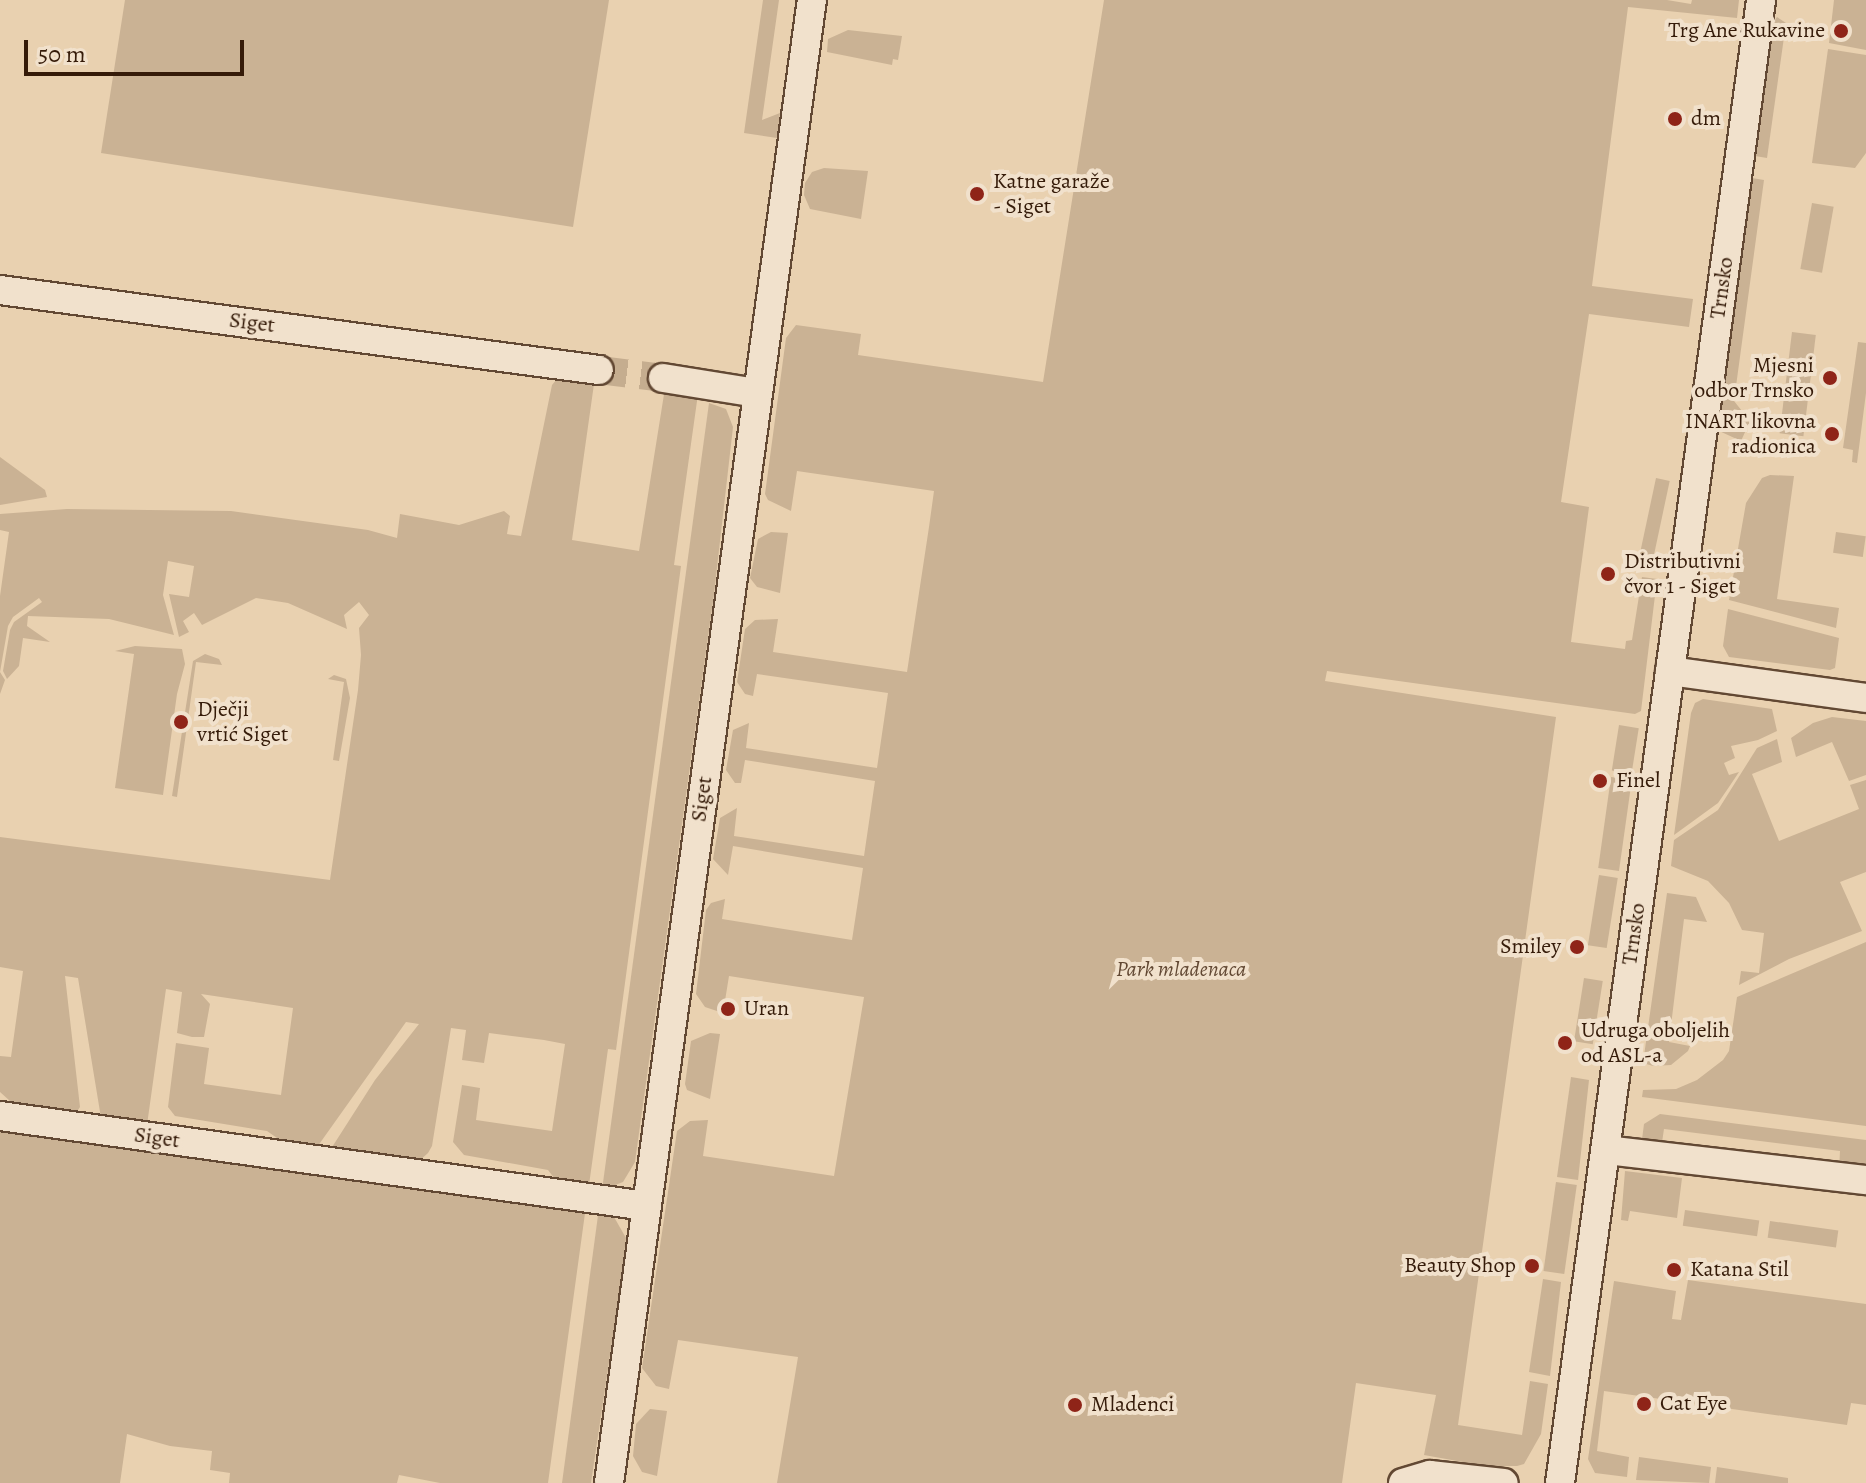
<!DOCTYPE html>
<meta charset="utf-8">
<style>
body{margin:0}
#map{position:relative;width:1866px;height:1483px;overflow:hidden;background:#e9d1b0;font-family:Alegreya,serif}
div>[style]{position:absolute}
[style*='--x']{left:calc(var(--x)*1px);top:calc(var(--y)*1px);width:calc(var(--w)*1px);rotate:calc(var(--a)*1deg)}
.green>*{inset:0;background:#cab294;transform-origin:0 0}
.minor-tunnel>*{height:28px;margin-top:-14px;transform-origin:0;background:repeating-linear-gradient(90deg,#c5ad8f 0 28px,transparent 0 42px)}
.roads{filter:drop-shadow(2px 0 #624833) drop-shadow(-2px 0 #624833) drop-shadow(0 2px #624833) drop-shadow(0 -2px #624833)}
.minor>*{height:28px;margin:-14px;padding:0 14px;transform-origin:14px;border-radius:14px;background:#f1e1cc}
.dots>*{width:22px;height:22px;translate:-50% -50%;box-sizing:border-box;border:4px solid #f1e1cc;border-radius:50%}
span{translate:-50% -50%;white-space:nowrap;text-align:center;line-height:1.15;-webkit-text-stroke:8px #f1e1cc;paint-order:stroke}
.poi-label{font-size:22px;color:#351b09}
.right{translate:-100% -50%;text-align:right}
.left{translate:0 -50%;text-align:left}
.street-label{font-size:22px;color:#351b09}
.park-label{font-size:22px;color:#624833;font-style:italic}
.scale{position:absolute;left:24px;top:40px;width:220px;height:36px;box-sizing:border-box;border:4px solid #351b09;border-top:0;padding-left:10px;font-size:24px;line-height:28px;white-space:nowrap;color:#351b09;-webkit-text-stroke:6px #f1e1cc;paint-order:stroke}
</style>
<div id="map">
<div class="green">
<i style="clip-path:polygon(125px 0,609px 0,573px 227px,101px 153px)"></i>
<i style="clip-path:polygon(763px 0,779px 0,762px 120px,780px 113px,777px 138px,744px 133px)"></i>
<i style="clip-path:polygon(1104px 0,1667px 0,1691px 4px,1692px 0,1739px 0,1737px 18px,1628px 7px,1592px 286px,1693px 299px,1689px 327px,1589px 314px,1561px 502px,1589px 507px,1571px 642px,1625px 649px,1626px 641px,1632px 640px,1642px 577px,1657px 579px,1641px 711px,1635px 714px,1327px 671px,1325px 681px,1556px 717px,1458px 1425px,1522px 1435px,1530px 1381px,1548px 1384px,1541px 1434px,1524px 1464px,1517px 1466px,1485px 1466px,1424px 1455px,1436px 1395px,1356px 1383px,1342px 1483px,777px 1483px,798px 1357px,678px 1340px,669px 1389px,656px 1386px,642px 1368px,677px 1131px,690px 1121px,708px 1120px,703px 1156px,834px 1176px,864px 997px,729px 976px,723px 1013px,705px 1007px,696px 994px,706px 910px,711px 903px,725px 899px,722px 919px,852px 940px,863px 868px,733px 846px,728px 875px,713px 859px,720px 818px,737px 808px,734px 836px,864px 856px,875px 781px,745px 760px,741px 783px,735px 783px,726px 770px,733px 730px,749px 723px,746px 748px,877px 768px,888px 693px,757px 674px,753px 696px,745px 694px,737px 682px,745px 629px,755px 620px,778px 619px,773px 652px,907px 672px,929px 527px,934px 491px,797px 471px,791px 511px,768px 500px,765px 494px,786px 338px,796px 325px,861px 334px,858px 355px,1043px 382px)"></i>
<i style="clip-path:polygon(1834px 0,1866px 0,1866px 50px,1829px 43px)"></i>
<i style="clip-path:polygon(1777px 17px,1786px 23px,1767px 158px,1755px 156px,1773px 23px)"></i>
<i style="clip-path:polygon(848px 30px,902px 36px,898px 60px,893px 59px,892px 65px,827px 52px,828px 39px)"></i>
<i style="clip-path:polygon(1828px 49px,1866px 55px,1866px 153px,1855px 168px,1812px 163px)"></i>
<i style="clip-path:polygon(824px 168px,868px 171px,861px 219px,810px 209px,804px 195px,805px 183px,812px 172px)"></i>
<i style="clip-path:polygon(1752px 178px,1764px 180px,1734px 401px,1750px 421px,1741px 441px,1717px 430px)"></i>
<i style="left:1812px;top:203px;width:22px;height:67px;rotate:10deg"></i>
<i style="left:1792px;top:332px;width:24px;height:102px;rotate:7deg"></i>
<i style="clip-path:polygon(1858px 342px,1866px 343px,1866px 393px,1857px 463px,1852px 462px,1853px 450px,1843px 448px)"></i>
<i style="clip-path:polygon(557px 379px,594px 384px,572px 540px,639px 551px,665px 388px,698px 394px,674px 565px,681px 566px,616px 1050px,608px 1049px,588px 1192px,561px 1187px,548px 1170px,464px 1155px,453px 1142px,462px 1085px,480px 1088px,476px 1120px,552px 1131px,565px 1044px,544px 1040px,489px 1033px,484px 1063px,462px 1060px,466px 1030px,451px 1028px,432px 1146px,428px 1153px,419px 1161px,327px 1155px,375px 1080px,419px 1024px,406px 1022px,315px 1150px,290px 1147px,267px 1131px,175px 1116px,168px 1107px,176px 1043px,209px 1048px,204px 1084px,281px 1095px,293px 1008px,201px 994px,210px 1004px,204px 1037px,192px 1037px,177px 1033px,182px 992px,166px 989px,147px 1125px,102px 1124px,78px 978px,65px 976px,80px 1107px,76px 1113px,20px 1110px,0 1092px,0 1056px,11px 1057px,23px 971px,0 967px,0 837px,330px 880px,358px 690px,361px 655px,359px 628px,369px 615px,359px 602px,344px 615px,347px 629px,288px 603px,256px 598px,202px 625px,194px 613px,183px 621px,189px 632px,179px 637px,169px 594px,189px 597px,194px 566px,168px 561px,163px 595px,174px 635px,109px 619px,28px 616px,27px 626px,50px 642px,23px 638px,19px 666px,7px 679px,3px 671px,10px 630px,14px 622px,42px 602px,39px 598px,13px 617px,8px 626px,0 672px,5px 680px,0 694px,0 596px,9px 532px,0 530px,0 514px,67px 509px,231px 511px,368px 530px,397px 538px,400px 514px,459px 525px,504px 511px,510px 516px,507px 534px,521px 536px,552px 385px)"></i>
<i style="clip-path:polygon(709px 403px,726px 409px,733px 427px,714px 594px,635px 1162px,623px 1182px,602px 1190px)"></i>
<i style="clip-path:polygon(0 457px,45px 490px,47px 497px,0 505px)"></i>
<i style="clip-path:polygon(1770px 475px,1794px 476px,1777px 599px,1839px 608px,1836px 628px,1729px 600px,1746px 503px,1762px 478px)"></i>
<i style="left:1656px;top:478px;width:14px;height:79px;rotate:12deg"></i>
<i style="clip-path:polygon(771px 532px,788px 533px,780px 593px,757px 587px,750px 578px,758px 539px)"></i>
<i style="left:1836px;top:532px;width:30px;height:21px;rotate:8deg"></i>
<i style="clip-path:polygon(1728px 609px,1839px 638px,1835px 668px,1830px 670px,1729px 657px,1723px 646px)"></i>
<i style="clip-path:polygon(135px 646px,182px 649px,185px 664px,177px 694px,163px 795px,115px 788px,134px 654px,115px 651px)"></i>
<i style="clip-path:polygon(205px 654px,219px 659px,222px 665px,196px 662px,177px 797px,172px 796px,193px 661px)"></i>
<i style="clip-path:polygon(334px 675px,346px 679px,350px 698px,339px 761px,333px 760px,344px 682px,328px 679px)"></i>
<i style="clip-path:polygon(1703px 699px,1772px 709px,1777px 731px,1758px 740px,1731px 746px,1735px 758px,1724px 763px,1729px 775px,1739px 772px,1729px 787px,1718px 803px,1674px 835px,1691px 713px,1695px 703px)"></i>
<i style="clip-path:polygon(1832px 717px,1866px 721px,1866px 775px,1849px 781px,1832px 742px,1796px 757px,1791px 738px,1813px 723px)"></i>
<i style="left:1619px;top:725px;width:20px;height:46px;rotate:9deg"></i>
<i style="clip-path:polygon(1777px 739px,1782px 762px,1752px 774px,1779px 841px,1859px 809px,1850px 785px,1866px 780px,1866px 872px,1840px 882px,1862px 931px,1789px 959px,1739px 985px,1741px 971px,1759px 973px,1764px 933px,1742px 930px,1729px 903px,1708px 881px,1671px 866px,1674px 840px,1718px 810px,1757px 748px)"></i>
<i style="left:1611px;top:777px;width:21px;height:92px;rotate:8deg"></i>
<i style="left:1599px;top:875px;width:19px;height:71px;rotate:9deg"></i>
<i style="clip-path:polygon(1667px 893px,1696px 897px,1707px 922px,1684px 919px,1669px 1042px,1690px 1046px,1688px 1051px,1671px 1065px,1653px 1066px,1643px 1063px)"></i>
<i style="clip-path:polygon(1866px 942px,1866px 1126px,1642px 1097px,1643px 1090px,1676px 1089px,1697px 1080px,1723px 1060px,1729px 1051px,1737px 997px)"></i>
<i style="left:1584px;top:978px;width:19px;height:64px;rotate:9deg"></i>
<i style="clip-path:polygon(710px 1033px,720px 1034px,710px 1099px,687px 1090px,685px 1084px,691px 1041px)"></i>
<i style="clip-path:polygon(1571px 1077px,1589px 1080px,1578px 1180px,1557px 1177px)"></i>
<i style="clip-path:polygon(1660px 1114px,1866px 1140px,1866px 1163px,1839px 1171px,1840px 1151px,1664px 1129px,1661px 1149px,1641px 1147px,1644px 1124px)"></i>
<i style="clip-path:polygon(0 1125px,586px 1206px,548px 1483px,440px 1483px,399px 1475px,397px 1483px,229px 1483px,230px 1473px,210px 1470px,212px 1451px,170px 1446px,127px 1434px,120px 1483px,0 1483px)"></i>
<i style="clip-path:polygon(1625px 1171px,1682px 1178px,1677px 1218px,1630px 1211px,1628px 1221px,1621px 1220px)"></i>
<i style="left:1556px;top:1182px;width:21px;height:90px;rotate:8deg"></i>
<i style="clip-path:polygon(599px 1208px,614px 1217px,626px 1238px,620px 1288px,591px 1483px,562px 1483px)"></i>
<i style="left:1685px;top:1210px;width:75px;height:16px;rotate:8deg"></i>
<i style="left:1770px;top:1221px;width:69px;height:17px;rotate:8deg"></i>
<i style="clip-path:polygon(1543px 1279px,1561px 1282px,1550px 1376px,1529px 1372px)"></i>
<i style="clip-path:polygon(1688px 1280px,1866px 1304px,1866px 1405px,1851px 1403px,1847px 1425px,1604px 1391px,1597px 1451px,1629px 1457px,1627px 1477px,1595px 1473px,1588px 1459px,1614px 1281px,1676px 1291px,1672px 1319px,1681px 1320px)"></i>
<i style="clip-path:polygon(650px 1409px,667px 1411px,657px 1476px,642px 1472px,633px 1456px,636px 1424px)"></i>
<i style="clip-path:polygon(1639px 1457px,1711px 1467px,1709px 1483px,1636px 1480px)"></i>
<i style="clip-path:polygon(1717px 1467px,1788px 1478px,1788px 1483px,1715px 1483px)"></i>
</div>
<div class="minor-tunnel">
<i style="--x:599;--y:370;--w:64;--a:7.1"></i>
</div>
<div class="roads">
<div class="minor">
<i style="--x:0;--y:290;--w:604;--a:7.61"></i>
<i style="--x:663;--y:378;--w:95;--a:9.1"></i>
<i style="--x:1670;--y:671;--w:198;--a:7.8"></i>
<i style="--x:0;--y:1116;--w:652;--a:7.93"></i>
<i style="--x:1606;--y:1150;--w:262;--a:6.6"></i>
<i style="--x:609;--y:1483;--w:1497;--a:-82.21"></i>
<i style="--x:1403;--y:1483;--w:28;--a:-17"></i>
<i style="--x:1430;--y:1475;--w:74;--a:6.2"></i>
<i style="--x:1560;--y:1483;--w:1497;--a:-82.28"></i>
</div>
</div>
<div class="dots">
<i style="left:1841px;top:31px;background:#8f2418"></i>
<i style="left:1675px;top:119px;background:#8f2418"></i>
<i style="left:977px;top:194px;background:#8f2418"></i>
<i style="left:1830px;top:378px;background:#8f2418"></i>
<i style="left:1832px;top:434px;background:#8f2418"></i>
<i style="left:1608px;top:574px;background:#8f2418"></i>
<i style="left:181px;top:722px;background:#8f2418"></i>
<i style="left:1600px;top:781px;background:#8f2418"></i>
<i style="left:1577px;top:947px;background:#8f2418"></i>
<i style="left:728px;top:1009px;background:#8f2418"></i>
<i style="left:1565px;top:1043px;background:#8f2418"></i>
<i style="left:1532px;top:1266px;background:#8f2418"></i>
<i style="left:1674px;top:1270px;background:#8f2418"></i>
<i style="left:1644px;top:1404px;background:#8f2418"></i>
<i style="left:1075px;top:1405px;background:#8f2418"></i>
</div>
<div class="poi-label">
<span class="right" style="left:1825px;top:31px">Trg Ane Rukavine</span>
<span class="left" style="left:1691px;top:119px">dm</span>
<span class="left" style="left:993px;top:194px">Katne garaže<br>- Siget</span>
<span class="right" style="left:1814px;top:378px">Mjesni<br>odbor Trnsko</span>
<span class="right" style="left:1816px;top:434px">INART likovna<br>radionica</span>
<span class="left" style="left:1624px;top:574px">Distributivni<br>čvor 1 - Siget</span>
<span class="left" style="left:197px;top:722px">Dječji<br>vrtić Siget</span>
<span class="left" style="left:1616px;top:781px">Finel</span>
<span class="right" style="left:1561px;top:947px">Smiley</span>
<span class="left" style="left:744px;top:1009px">Uran</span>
<span class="left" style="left:1581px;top:1043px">Udruga oboljelih<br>od ASL-a</span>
<span class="right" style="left:1516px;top:1266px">Beauty Shop</span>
<span class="left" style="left:1690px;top:1270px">Katana Stil</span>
<span class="left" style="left:1660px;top:1404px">Cat Eye</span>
<span class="left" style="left:1091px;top:1405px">Mladenci</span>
</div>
<div class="street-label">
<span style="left:1722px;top:288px;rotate:-82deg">Trnsko</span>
<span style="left:252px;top:323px;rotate:7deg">Siget</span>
<span style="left:702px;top:799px;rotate:-82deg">Siget</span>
<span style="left:1634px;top:934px;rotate:-82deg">Trnsko</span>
<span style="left:157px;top:1138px;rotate:8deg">Siget</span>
</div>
<div class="park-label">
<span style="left:1181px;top:970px">Park mladenaca</span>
</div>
<div class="scale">50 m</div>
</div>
